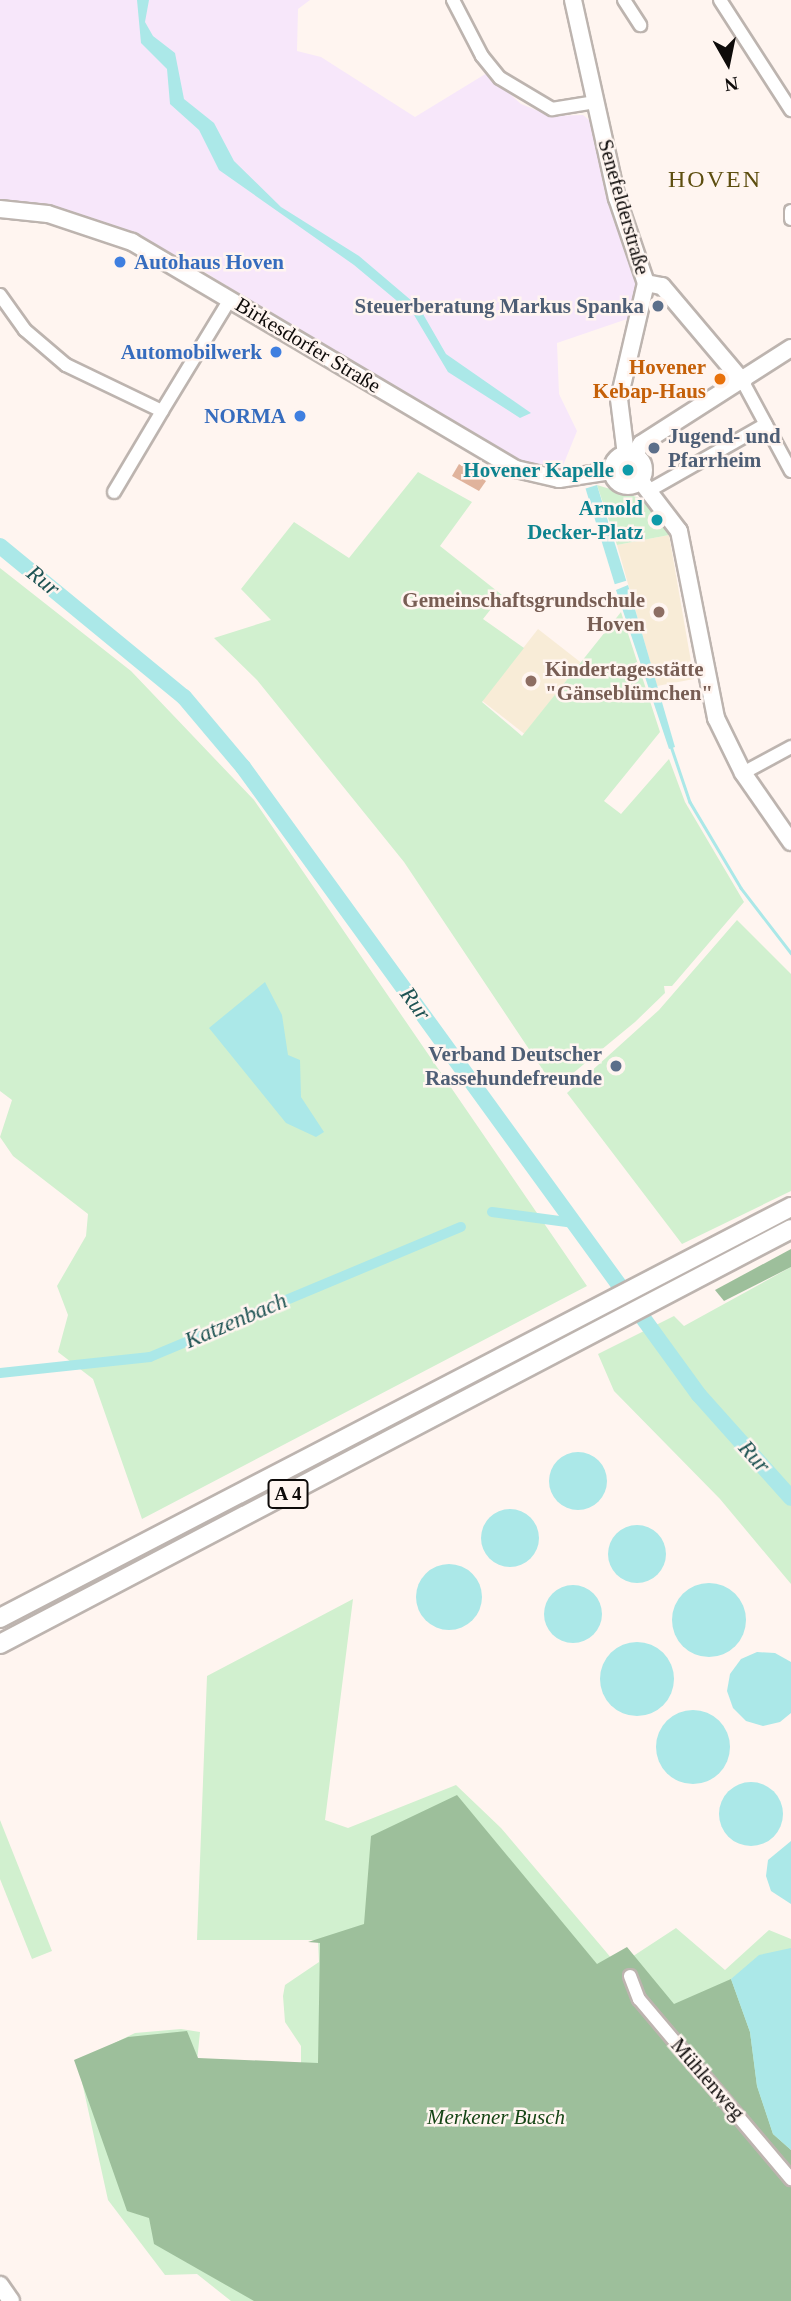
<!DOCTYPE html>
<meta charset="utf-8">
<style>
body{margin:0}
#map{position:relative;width:791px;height:2301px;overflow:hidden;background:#fff5f0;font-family:"Times New Roman",serif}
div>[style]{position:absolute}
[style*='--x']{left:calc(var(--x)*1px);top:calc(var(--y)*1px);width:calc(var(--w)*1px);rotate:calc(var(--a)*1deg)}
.industrial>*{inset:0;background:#f7e7fa}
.education>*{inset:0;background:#f8ecd7;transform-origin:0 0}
.green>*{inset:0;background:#d1f0cf}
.forest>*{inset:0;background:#9dbf9b}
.water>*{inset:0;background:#abe8e8;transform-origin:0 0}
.round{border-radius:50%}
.stream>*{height:2.5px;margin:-1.25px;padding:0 1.25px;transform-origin:1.25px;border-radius:1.25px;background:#abe8e8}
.canal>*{height:10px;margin:-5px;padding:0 5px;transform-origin:5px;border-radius:5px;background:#abe8e8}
.river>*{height:16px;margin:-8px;padding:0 8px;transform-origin:8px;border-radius:8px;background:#abe8e8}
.building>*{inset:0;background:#e0b39c}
.roads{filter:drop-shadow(2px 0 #bdb4af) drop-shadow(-2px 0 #bdb4af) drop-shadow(0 2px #bdb4af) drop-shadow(0 -2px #bdb4af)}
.minor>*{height:12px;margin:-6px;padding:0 6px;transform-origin:6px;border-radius:6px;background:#fff}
.major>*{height:16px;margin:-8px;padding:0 8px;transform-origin:8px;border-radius:8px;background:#fff}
.major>.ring{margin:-8px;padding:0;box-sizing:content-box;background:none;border:16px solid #fff;border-radius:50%}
.highway>*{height:18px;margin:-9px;padding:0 9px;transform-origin:9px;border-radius:9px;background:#fff}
.dots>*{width:19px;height:19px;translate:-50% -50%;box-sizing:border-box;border:4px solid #fff5f0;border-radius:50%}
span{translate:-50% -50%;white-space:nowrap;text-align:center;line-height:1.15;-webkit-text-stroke:5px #fff5f0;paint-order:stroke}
.shield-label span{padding:2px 5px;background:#fff5f0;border:2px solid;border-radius:5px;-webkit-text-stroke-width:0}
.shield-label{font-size:19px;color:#0e0b0a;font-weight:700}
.street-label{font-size:21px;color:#0e0b0a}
.shop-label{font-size:21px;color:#366cbe;font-weight:700}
.left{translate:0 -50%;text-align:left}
.right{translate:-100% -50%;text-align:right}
.service-label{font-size:21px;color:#4e5e75;font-weight:700}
.food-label{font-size:21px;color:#c56008;font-weight:700}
.culture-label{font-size:21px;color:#0d838f;font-weight:700}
.education-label{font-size:21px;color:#785e54;font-weight:700}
.park-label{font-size:21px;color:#154515;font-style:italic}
.water-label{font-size:23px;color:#1e5353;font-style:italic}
.quarter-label{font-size:24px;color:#5d4e0f;letter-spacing:2px}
.north{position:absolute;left:693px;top:28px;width:70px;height:70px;-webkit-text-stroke:5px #fff5f0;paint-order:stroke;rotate:171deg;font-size:19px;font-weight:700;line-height:28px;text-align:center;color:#0e0b0a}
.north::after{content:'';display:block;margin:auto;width:24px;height:32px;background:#0e0b0a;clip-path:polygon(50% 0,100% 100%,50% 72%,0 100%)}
</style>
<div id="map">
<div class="industrial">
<i style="clip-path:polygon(0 0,310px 0,298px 9px,297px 51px,321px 57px,415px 117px,487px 73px,521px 104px,551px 116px,583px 115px,590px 121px,606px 196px,640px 281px,633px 317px,557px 343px,559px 394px,577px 431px,562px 468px,520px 461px,395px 391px,184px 259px,93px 218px,0 199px)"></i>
</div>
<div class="education">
<i style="clip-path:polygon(669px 535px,694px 679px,657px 686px,617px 545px)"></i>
<i style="left:538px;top:629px;width:54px;height:91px;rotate:38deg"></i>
</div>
<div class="green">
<i style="clip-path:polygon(418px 472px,472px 502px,440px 546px,502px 595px,483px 619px,524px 648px,482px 702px,522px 736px,621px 612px,660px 732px,604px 801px,621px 814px,669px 759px,685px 802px,744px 902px,672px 986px,664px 986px,665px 993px,635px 1022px,555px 1088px,404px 862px,257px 680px,214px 638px,271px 620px,241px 589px,294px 522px,349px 558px)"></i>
<i style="clip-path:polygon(597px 485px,643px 499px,669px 535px,617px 545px)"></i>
<i style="clip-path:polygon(0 568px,131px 671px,254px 800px,587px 1286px,142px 1519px,93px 1379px,58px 1352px,68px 1315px,57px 1286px,86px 1236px,88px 1214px,13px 1156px,0 1137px,12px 1100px,0 1091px)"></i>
<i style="clip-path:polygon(737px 920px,791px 974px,791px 1191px,682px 1244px,567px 1093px,659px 1010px)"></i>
<i style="clip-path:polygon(791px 1267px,791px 1584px,720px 1499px,614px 1391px,598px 1354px,674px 1316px,684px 1326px)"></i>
<i style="clip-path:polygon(353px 1599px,325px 1820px,348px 1828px,456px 1785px,501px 1828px,618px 1966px,676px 1928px,725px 1970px,769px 1930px,791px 1939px,791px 2301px,231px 2301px,197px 2274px,165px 2275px,108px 2200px,82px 2082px,86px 2057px,135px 2033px,181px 2029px,200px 2032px,196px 2071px,301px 2072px,301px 2046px,285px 2022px,283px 1996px,285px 1985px,319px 1962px,318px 1940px,197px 1940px,207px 1676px)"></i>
<i style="clip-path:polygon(0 1820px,52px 1951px,32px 1959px,0 1879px)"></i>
</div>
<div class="forest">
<i style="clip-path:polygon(791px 1249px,791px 1267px,724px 1301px,715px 1290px)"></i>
<i style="clip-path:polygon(457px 1795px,597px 1964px,627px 1947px,674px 2004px,731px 1979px,750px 2032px,757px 2086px,773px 2134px,791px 2150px,791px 2301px,254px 2301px,154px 2244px,149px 2218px,127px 2211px,74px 2060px,128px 2037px,187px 2031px,198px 2058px,318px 2063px,320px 1943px,308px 1942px,364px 1924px,371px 1836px)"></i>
</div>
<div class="water">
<i style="clip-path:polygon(137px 0,149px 0,145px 22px,153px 36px,175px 53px,184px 99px,214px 123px,234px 161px,281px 207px,359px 256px,419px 307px,446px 354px,531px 413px,520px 418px,448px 372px,414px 315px,354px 265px,219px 170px,199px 130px,170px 104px,167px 69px,141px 43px)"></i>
<i style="left:597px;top:485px;width:100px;height:12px;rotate:73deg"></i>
<i style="clip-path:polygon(628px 585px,675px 747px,669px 749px,616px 590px)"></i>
<i style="clip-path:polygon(265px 982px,282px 1015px,288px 1055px,300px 1060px,301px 1097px,324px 1132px,316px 1137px,286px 1123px,209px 1028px)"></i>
<i class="round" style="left:549px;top:1452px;width:58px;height:58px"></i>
<i class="round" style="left:481px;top:1509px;width:58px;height:58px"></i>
<i class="round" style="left:608px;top:1525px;width:58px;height:58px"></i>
<i class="round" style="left:416px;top:1564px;width:66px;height:66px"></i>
<i class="round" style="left:672px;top:1583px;width:74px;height:74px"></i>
<i class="round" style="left:544px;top:1585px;width:58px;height:58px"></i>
<i class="round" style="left:600px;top:1642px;width:74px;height:74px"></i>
<i style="clip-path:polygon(757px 1652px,775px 1653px,791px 1662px,791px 1713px,780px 1722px,763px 1726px,746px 1721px,733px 1708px,727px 1691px,730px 1674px,741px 1659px)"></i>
<i class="round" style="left:656px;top:1710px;width:74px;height:74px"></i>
<i class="round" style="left:719px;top:1782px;width:64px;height:64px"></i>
<i style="clip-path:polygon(791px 1841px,791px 1904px,771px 1891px,766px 1876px,768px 1860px)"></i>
<i style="clip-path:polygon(791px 1948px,791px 2150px,773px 2134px,757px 2086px,750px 2032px,731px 1979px,759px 1955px)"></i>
</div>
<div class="stream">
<i style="--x:671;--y:746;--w:59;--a:71.3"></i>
<i style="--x:690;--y:802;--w:100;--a:59.3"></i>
<i style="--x:741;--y:888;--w:82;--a:52.4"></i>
</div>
<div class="canal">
<i style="--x:492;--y:1212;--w:83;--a:7.6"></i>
<i style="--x:0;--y:1373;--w:151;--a:-6.1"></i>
<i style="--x:150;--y:1357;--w:337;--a:-22.7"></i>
</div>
<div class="river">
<i style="--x:0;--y:546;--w:238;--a:39.4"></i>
<i style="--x:184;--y:697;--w:92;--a:49.9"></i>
<i style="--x:243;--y:767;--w:776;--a:54.02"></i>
<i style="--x:699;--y:1395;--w:138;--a:48.2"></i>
</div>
<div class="building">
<i style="clip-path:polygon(459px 464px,486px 481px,479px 491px,452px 476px)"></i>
</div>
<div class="roads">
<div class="minor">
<i style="--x:453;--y:0;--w:63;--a:62.6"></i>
<i style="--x:482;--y:56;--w:28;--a:51"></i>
<i style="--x:500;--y:78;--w:61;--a:30.8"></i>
<i style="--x:552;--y:109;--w:44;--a:-9.2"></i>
<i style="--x:624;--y:0;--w:30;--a:57"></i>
<i style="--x:720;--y:0;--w:131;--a:57.2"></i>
<i style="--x:791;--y:211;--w:8;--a:90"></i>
<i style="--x:0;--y:295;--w:43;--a:54.5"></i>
<i style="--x:25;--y:330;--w:54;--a:40.5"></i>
<i style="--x:66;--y:365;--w:106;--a:25.6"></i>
<i style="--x:162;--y:411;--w:131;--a:-58.7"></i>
<i style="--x:743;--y:382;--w:101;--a:61.7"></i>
<i style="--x:650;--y:490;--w:133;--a:-29.6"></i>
<i style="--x:114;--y:492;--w:94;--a:-59.3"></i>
<i style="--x:743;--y:773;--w:55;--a:-28.4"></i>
<i style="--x:630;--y:1976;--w:25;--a:69"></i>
<i style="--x:639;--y:1999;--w:236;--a:49.8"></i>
</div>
<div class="major">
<i style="--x:573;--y:0;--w:203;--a:77.5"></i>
<i style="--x:617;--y:198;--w:90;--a:71.2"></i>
<i style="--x:646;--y:283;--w:119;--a:103.1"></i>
<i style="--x:619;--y:399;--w:56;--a:82.9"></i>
<i style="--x:0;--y:209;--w:48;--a:5.9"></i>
<i style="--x:48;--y:214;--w:89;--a:18.4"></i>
<i style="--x:132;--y:242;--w:446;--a:30.6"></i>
<i style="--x:516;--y:469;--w:44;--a:13.1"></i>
<i style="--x:559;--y:479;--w:54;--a:-8.6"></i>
<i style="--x:646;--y:283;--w:16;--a:11"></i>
<i style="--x:662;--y:286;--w:126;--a:49.8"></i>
<i class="ring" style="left:612px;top:454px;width:16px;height:16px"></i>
<i style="--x:634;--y:456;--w:14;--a:-60"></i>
<i style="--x:641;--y:444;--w:178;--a:-32.6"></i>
<i style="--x:640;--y:480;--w:64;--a:52.6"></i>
<i style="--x:679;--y:531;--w:191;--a:78.8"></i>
<i style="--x:716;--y:718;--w:61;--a:63.9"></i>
<i style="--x:743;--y:773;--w:84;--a:55.2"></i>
<i style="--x:0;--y:2285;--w:19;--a:55"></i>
</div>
<div class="highway">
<i style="--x:0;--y:1618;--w:891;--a:-27.46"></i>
<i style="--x:0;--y:1644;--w:893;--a:-27.68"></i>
</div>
</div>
<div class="dots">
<i style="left:120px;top:262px;background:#3f7fe0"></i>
<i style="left:658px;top:306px;background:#5c6f8a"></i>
<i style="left:276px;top:352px;background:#3f7fe0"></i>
<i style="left:720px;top:379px;background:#e8710a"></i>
<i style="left:300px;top:416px;background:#3f7fe0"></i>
<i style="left:654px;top:448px;background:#5c6f8a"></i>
<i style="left:628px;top:470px;background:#0f9aa8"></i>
<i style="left:657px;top:520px;background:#0f9aa8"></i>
<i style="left:659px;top:612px;background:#8d6e63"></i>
<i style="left:531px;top:681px;background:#8d6e63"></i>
<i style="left:616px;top:1066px;background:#5c6f8a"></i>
</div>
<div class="shield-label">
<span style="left:288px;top:1494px">A 4</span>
</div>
<div class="street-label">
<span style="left:624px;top:207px;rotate:74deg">Senefelderstraße</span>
<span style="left:308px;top:345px;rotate:31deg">Birkesdorfer Straße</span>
<span style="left:708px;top:2079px;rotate:49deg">Mühlenweg</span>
</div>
<div class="shop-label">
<span class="left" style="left:134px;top:262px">Autohaus Hoven</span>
<span class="right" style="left:262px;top:352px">Automobilwerk</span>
<span class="right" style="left:286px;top:416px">NORMA</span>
</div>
<div class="service-label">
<span class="right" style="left:644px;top:306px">Steuerberatung Markus Spanka</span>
<span class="left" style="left:668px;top:448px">Jugend- und<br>Pfarrheim</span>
<span class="right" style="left:602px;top:1066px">Verband Deutscher<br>Rassehundefreunde</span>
</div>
<div class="food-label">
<span class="right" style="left:706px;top:379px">Hovener<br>Kebap-Haus</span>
</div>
<div class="culture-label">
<span class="right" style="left:614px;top:470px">Hovener Kapelle</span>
<span class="right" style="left:643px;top:520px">Arnold<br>Decker-Platz</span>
</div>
<div class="education-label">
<span class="right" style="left:645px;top:612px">Gemeinschaftsgrundschule<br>Hoven</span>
<span class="left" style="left:545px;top:681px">Kindertagesstätte<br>"Gänseblümchen"</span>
</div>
<div class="park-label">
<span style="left:496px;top:2117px">Merkener Busch</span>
</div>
<div class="water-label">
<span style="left:43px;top:581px;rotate:39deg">Rur</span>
<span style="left:415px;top:1004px;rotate:54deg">Rur</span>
<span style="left:236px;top:1321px;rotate:-23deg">Katzenbach</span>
<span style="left:754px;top:1457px;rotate:48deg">Rur</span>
</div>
<div class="quarter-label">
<span style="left:715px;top:180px">HOVEN</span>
</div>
<div class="north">N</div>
</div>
